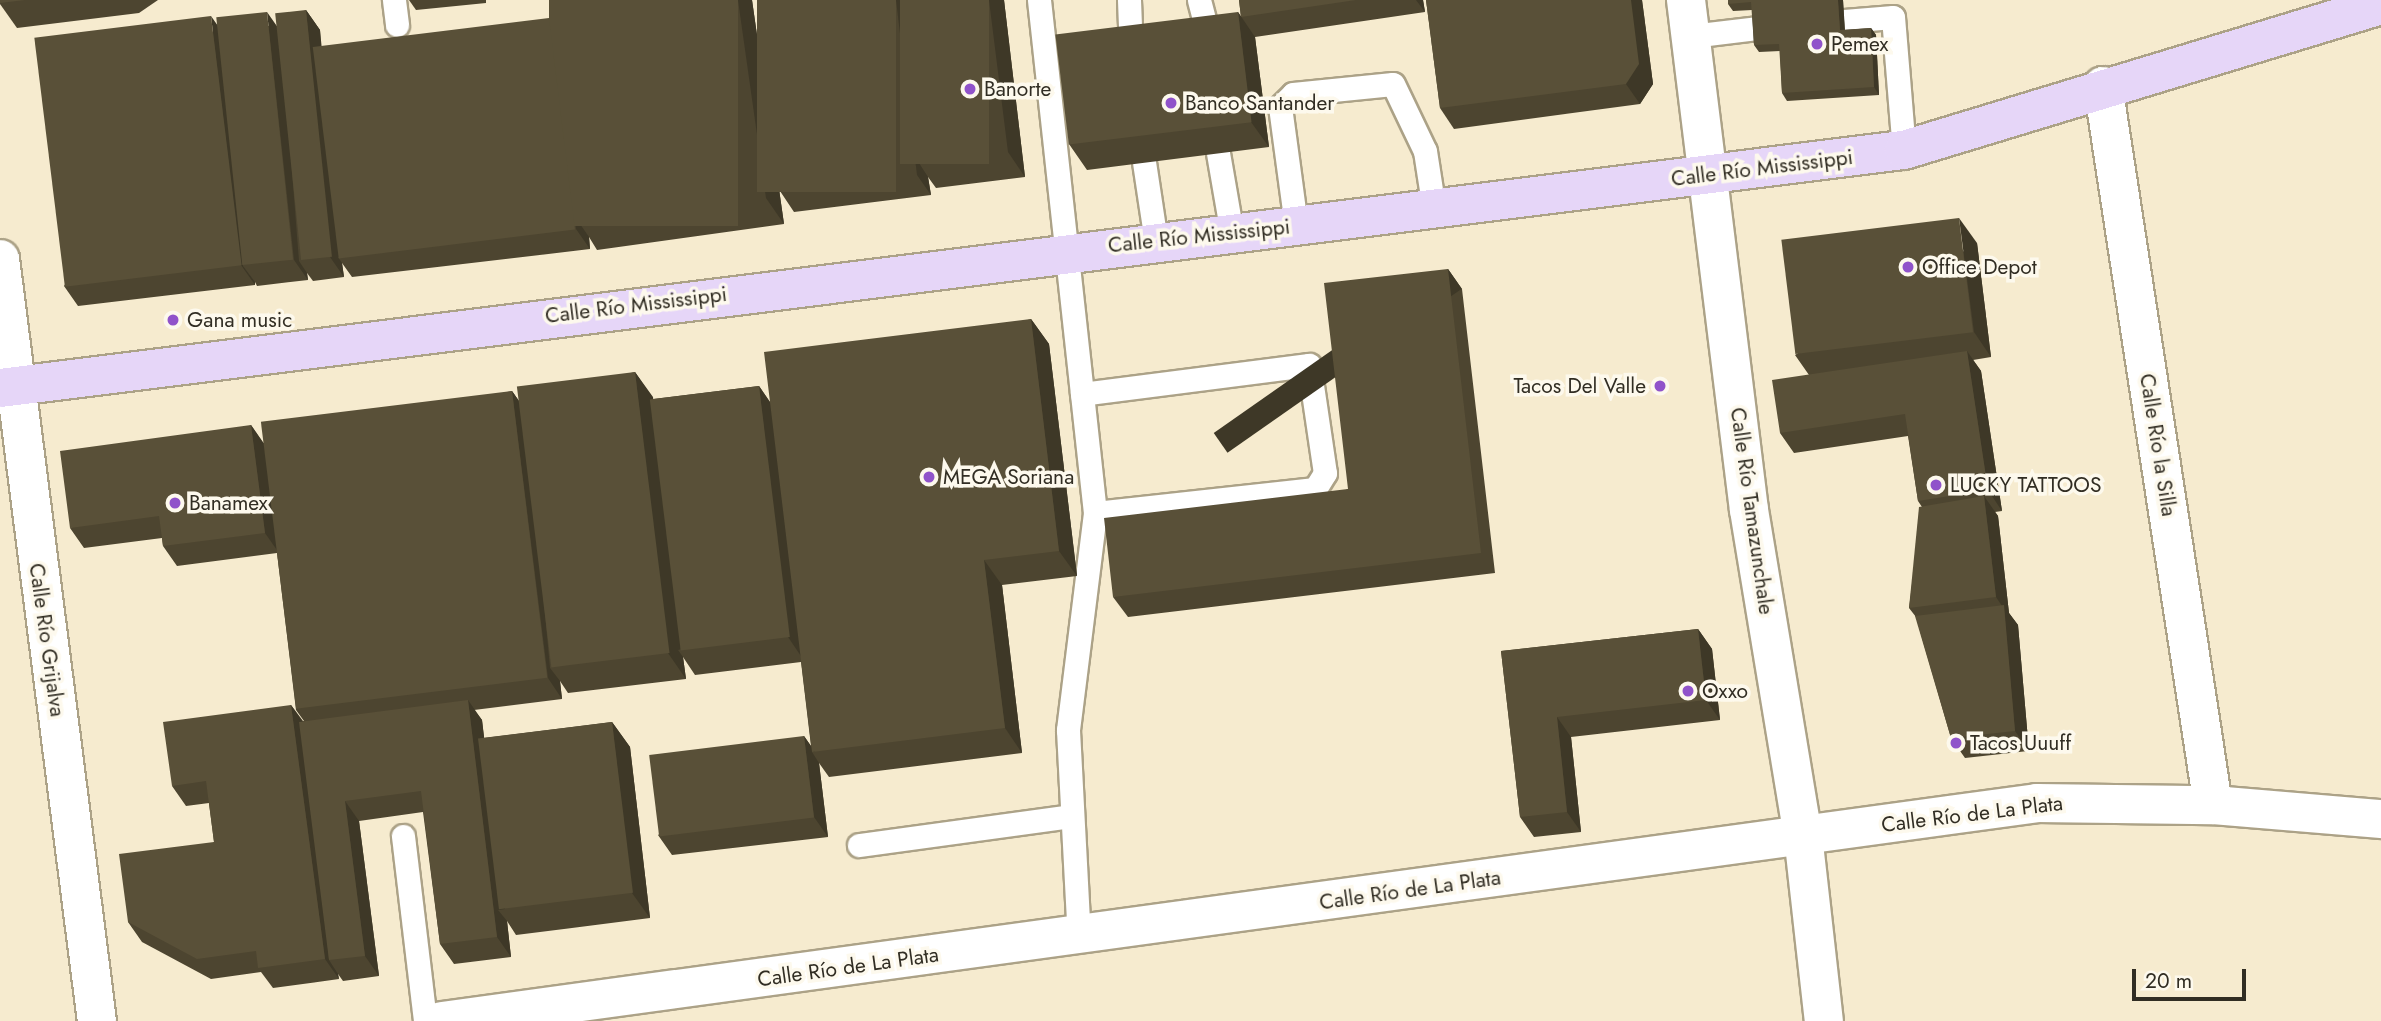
<!DOCTYPE html>
<meta charset="utf-8">
<style>
body{margin:0}
#map{position:relative;width:2381px;height:1021px;overflow:hidden;background:#f6ebcf;font-family:Jost,sans-serif}
div>[style]{position:absolute}
[style*='--x']{left:calc(var(--x)*1px);top:calc(var(--y)*1px);width:calc(var(--w)*1px);rotate:calc(var(--a)*1deg)}
.roads{filter:drop-shadow(2px 0 #aca287) drop-shadow(-2px 0 #aca287) drop-shadow(0 2px #aca287) drop-shadow(0 -2px #aca287)}
.lane>*{height:23px;margin:-11.5px;padding:0 11.5px;transform-origin:11.5px;border-radius:11.5px;background:#fff}
.street>*{height:38px;margin:-19px;padding:0 19px;transform-origin:19px;border-radius:19px;background:#fff}
.secondary>*{height:38px;margin:-19px;padding:0 19px;transform-origin:19px;border-radius:19px;background:#e6d6f8}
.wall>*{inset:0;background:#4d4530}
.shaded-wall>*{inset:0;background:#3e3827;transform-origin:0 0}
.building>*{inset:0;background:#595038;transform-origin:0 0}
.dots>*{width:19px;height:19px;translate:-50% -50%;box-sizing:border-box;border:4px solid #fdf9ed;border-radius:50%}
span{translate:-50% -50%;white-space:nowrap;text-align:center;line-height:1.15;-webkit-text-stroke:7px #fdf9ed;paint-order:stroke}
.poi-label{font-size:21px;color:#312d23}
.left{translate:0 -50%;text-align:left}
.right{translate:-100% -50%;text-align:right}
.street-label{font-size:21px;color:#312d23}
.scale{position:absolute;left:2132px;top:969px;width:114px;height:32px;box-sizing:border-box;border:4px solid #312d23;border-top:0;padding-left:9px;font-size:21px;line-height:24px;white-space:nowrap;color:#312d23;-webkit-text-stroke:5px #fdf9ed;paint-order:stroke}
</style>
<div id="map">
<div class="roads">
<div class="lane">
<i style="--x:394;--y:0;--w:25;--a:83"></i>
<i style="--x:1039;--y:0;--w:516;--a:83.77"></i>
<i style="--x:1095;--y:513;--w:219;--a:97.1"></i>
<i style="--x:1068;--y:730;--w:207;--a:87"></i>
<i style="--x:1129;--y:0;--w:51;--a:87.8"></i>
<i style="--x:1199;--y:0;--w:43;--a:75.3"></i>
<i style="--x:1844;--y:21;--w:49;--a:-4.7"></i>
<i style="--x:1893;--y:17;--w:133;--a:85.3"></i>
<i style="--x:1691;--y:36;--w:66;--a:-6.9"></i>
<i style="--x:1218;--y:153;--w:82;--a:80.2"></i>
<i style="--x:1144;--y:162;--w:80;--a:81.4"></i>
<i style="--x:1296;--y:225;--w:119;--a:-97.7"></i>
<i style="--x:1280;--y:107;--w:18;--a:-45"></i>
<i style="--x:1293;--y:94;--w:100;--a:-5.7"></i>
<i style="--x:1393;--y:84;--w:74;--a:64.5"></i>
<i style="--x:1425;--y:151;--w:59;--a:81.2"></i>
<i style="--x:1082;--y:394;--w:229;--a:-7.3"></i>
<i style="--x:1309;--y:365;--w:109;--a:81.6"></i>
<i style="--x:1325;--y:473;--w:19;--a:122"></i>
<i style="--x:1315;--y:489;--w:221;--a:173.8"></i>
<i style="--x:403;--y:836;--w:186;--a:83.2"></i>
<i style="--x:859;--y:845;--w:213;--a:-7.8"></i>
</div>
<div class="street">
<i style="--x:1686;--y:0;--w:514;--a:82.96"></i>
<i style="--x:1749;--y:510;--w:329;--a:80.6"></i>
<i style="--x:1803;--y:835;--w:187;--a:83.6"></i>
<i style="--x:2103;--y:86;--w:727;--a:81.3"></i>
<i style="--x:0;--y:259;--w:768;--a:82.75"></i>
<i style="--x:442;--y:1021;--w:1610;--a:-7.78"></i>
<i style="--x:2037;--y:803;--w:176;--a:0.7"></i>
<i style="--x:2213;--y:805;--w:169;--a:4.8"></i>
</div>
<div class="secondary">
<i style="--x:0;--y:388;--w:1919;--a:-7.13"></i>
<i style="--x:1904;--y:150;--w:499;--a:-16.9"></i>
</div>
</div>
<div class="wall">
<i style="clip-path:polygon(0 0,158px 0,139px 13px,17px 28px,0 4px)"></i>
<i style="clip-path:polygon(409px 0,486px 0,486px 3px,416px 10px)"></i>
<i style="clip-path:polygon(549px 0,752px 0,784px 224px,597px 250px,589px 237px,590px 249px,352px 277px,342px 263px,344px 277px,313px 281px,307px 273px,308px 280px,257px 286px,255px 282px,255px 285px,78px 306px,64px 286px,217px 25px,277px 26px,306px 10px,320px 30px,321px 47px,552px 22px)"></i>
<i style="clip-path:polygon(757px 0,1004px 0,1025px 177px,936px 188px,928px 177px,931px 195px,794px 212px,780px 191px)"></i>
<i style="clip-path:polygon(1239px 0,1423px 0,1425px 12px,1255px 37px,1269px 147px,1087px 170px,1069px 144px,1238px 12px,1241px 17px)"></i>
<i style="clip-path:polygon(1426px 0,1642px 0,1653px 84px,1640px 104px,1454px 129px,1440px 108px)"></i>
<i style="clip-path:polygon(1728px 0,1843px 0,1845px 30px,1871px 28px,1876px 35px,1879px 95px,1787px 101px,1782px 93px,1780px 51px,1759px 52px,1754px 45px,1752px 10px,1733px 11px,1728px 4px)"></i>
<i style="clip-path:polygon(1977px 243px,1991px 357px,1973px 360px,1981px 371px,2002px 511px,1995px 512px,1998px 516px,2009px 613px,2018px 625px,2029px 751px,1965px 758px,1951px 738px,1916px 617px,1909px 608px,1922px 507px,1918px 501px,1908px 436px,1794px 453px,1780px 433px,1809px 375px,1795px 355px)"></i>
<i style="clip-path:polygon(1448px 269px,1462px 289px,1495px 573px,1128px 617px,1113px 597px,1348px 489px)"></i>
<i style="clip-path:polygon(1031px 319px,1049px 344px,1077px 576px,1002px 585px,1022px 753px,829px 777px,819px 763px,828px 837px,672px 855px,658px 835px,804px 736px,811px 746px,801px 662px,695px 675px,683px 657px,686px 679px,568px 693px,560px 681px,562px 699px,474px 710px,482px 720px,484px 738px,612px 722px,630px 747px,650px 918px,516px 935px,507px 921px,511px 957px,454px 964px,440px 944px,423px 812px,359px 821px,379px 976px,343px 981px,338px 974px,339px 979px,273px 988px,261px 972px,211px 979px,142px 942px,128px 922px,214px 842px,209px 803px,186px 806px,172px 786px,291px 705px,303px 721px,304px 721px,296px 710px,277px 553px,177px 566px,163px 546px,162px 538px,84px 548px,70px 528px,251px 425px,263px 443px,512px 391px,519px 401px,635px 372px,653px 399px,759px 386px,770px 402px)"></i>
<i style="clip-path:polygon(1698px 629px,1712px 649px,1720px 720px,1571px 737px,1581px 832px,1534px 837px,1520px 817px,1501px 651px)"></i>
</div>
<div class="shaded-wall">
<i style="clip-path:polygon(738px 0,752px 0,784px 224px,766px 198px)"></i>
<i style="clip-path:polygon(896px 0,907px 0,919px 163px,928px 177px,931px 195px,917px 175px)"></i>
<i style="clip-path:polygon(989px 0,1004px 0,1025px 177px,1008px 152px)"></i>
<i style="clip-path:polygon(1416px 0,1423px 0,1425px 12px)"></i>
<i style="clip-path:polygon(1631px 0,1642px 0,1653px 84px,1640px 104px,1626px 84px)"></i>
<i style="clip-path:polygon(1838px 0,1843px 0,1845px 37px,1840px 30px)"></i>
<i style="clip-path:polygon(306px 10px,320px 30px,342px 256px,338px 257px,342px 263px,344px 277px,330px 257px)"></i>
<i style="clip-path:polygon(267px 12px,281px 32px,299px 261px,307px 273px,308px 280px,294px 260px)"></i>
<i style="clip-path:polygon(1238px 12px,1255px 37px,1269px 147px,1251px 122px)"></i>
<i style="clip-path:polygon(211px 16px,225px 36px,243px 266px,255px 282px,255px 285px,241px 265px)"></i>
<i style="clip-path:polygon(549px 18px,563px 38px,580px 224px,589px 237px,590px 249px,576px 229px)"></i>
<i style="clip-path:polygon(1871px 28px,1876px 35px,1879px 95px,1874px 87px)"></i>
<i style="clip-path:polygon(1959px 218px,1977px 243px,1991px 357px,1974px 332px)"></i>
<i style="left:1448px;top:269px;width:24px;height:286px;rotate:55deg"></i>
<i style="clip-path:polygon(1031px 319px,1049px 344px,1077px 576px,1059px 551px)"></i>
<i style="clip-path:polygon(1967px 351px,1981px 371px,2002px 511px,1988px 490px)"></i>
<i style="clip-path:polygon(635px 372px,653px 397px,682px 649px,678px 650px,683px 657px,686px 679px,668px 653px)"></i>
<i style="clip-path:polygon(759px 386px,776px 411px,805px 662px,788px 637px)"></i>
<i style="clip-path:polygon(512px 391px,526px 411px,550px 668px,560px 681px,562px 699px,548px 678px)"></i>
<i style="clip-path:polygon(251px 425px,265px 445px,279px 553px,265px 533px)"></i>
<i style="clip-path:polygon(1984px 496px,1998px 516px,2009px 613px,2018px 625px,2029px 751px,2015px 731px,2004px 609px,1996px 597px)"></i>
<i style="clip-path:polygon(984px 560px,1002px 585px,1022px 753px,1005px 728px)"></i>
<i style="clip-path:polygon(1698px 629px,1712px 649px,1720px 720px,1706px 700px)"></i>
<i style="clip-path:polygon(468px 700px,482px 720px,505px 909px,498px 910px,507px 921px,511px 957px,497px 937px)"></i>
<i style="clip-path:polygon(291px 705px,305px 725px,329px 960px,338px 974px,339px 979px,325px 959px)"></i>
<i style="clip-path:polygon(1557px 717px,1571px 737px,1581px 832px,1567px 812px)"></i>
<i style="clip-path:polygon(612px 722px,630px 747px,650px 918px,632px 893px)"></i>
<i style="clip-path:polygon(804px 736px,815px 752px,812px 752px,819px 763px,828px 837px,814px 817px)"></i>
<i style="clip-path:polygon(345px 801px,359px 821px,379px 976px,365px 956px)"></i>
</div>
<div class="building">
<i style="clip-path:polygon(0 0,25px 0,0 3px)"></i>
<i style="left:549px;top:0;width:189px;height:226px"></i>
<i style="left:757px;top:0;width:139px;height:192px"></i>
<i style="left:900px;top:0;width:89px;height:164px"></i>
<i style="clip-path:polygon(1239px 0,1356px 0,1241px 17px)"></i>
<i style="clip-path:polygon(1426px 0,1631px 0,1639px 64px,1626px 84px,1440px 108px)"></i>
<i style="clip-path:polygon(1728px 0,1838px 0,1840px 30px,1871px 28px,1874px 87px,1782px 93px,1779px 44px,1754px 45px,1751px 2px,1728px 4px)"></i>
<i style="left:306px;top:10px;width:248px;height:31px;rotate:84deg"></i>
<i style="left:267px;top:12px;width:249px;height:51px;rotate:84deg"></i>
<i style="left:1238px;top:12px;width:111px;height:184px;rotate:83deg"></i>
<i style="left:211px;top:16px;width:251px;height:178px;rotate:83deg"></i>
<i style="left:549px;top:18px;width:213px;height:238px;rotate:83deg"></i>
<i style="left:1959px;top:218px;width:115px;height:179px;rotate:83deg"></i>
<i style="clip-path:polygon(1448px 269px,1481px 553px,1113px 597px,1104px 518px,1348px 489px,1324px 283px)"></i>
<i style="clip-path:polygon(1031px 319px,1059px 551px,984px 560px,1005px 728px,812px 752px,764px 352px)"></i>
<i style="clip-path:polygon(1967px 351px,1988px 490px,1918px 501px,1905px 414px,1780px 433px,1772px 380px)"></i>
<i style="left:635px;top:372px;width:283px;height:119px;rotate:83deg"></i>
<i style="left:759px;top:386px;width:253px;height:110px;rotate:83deg"></i>
<i style="left:512px;top:391px;width:289px;height:253px;rotate:83deg"></i>
<i style="clip-path:polygon(251px 425px,265px 533px,163px 546px,159px 516px,70px 528px,60px 451px)"></i>
<i style="clip-path:polygon(1984px 496px,1996px 597px,1909px 608px,1919px 507px)"></i>
<i style="clip-path:polygon(2004px 605px,2015px 731px,1951px 738px,1915px 616px)"></i>
<i style="clip-path:polygon(1698px 629px,1706px 700px,1557px 717px,1567px 812px,1520px 817px,1501px 651px)"></i>
<i style="clip-path:polygon(468px 700px,497px 937px,440px 944px,421px 791px,345px 801px,365px 956px,329px 960px,299px 722px)"></i>
<i style="clip-path:polygon(291px 705px,325px 959px,258px 968px,256px 951px,197px 959px,128px 922px,119px 854px,214px 842px,206px 781px,172px 786px,163px 722px)"></i>
<i style="left:612px;top:722px;width:172px;height:135px;rotate:83deg"></i>
<i style="left:804px;top:736px;width:82px;height:156px;rotate:83deg"></i>
</div>
<div class="dots">
<i style="left:1817px;top:44px;background:#9053ca"></i>
<i style="left:970px;top:89px;background:#9053ca"></i>
<i style="left:1171px;top:103px;background:#9053ca"></i>
<i style="left:1908px;top:267px;background:#9053ca"></i>
<i style="left:173px;top:320px;background:#9053ca"></i>
<i style="left:1660px;top:386px;background:#9053ca"></i>
<i style="left:929px;top:477px;background:#9053ca"></i>
<i style="left:1936px;top:485px;background:#9053ca"></i>
<i style="left:175px;top:503px;background:#9053ca"></i>
<i style="left:1688px;top:691px;background:#9053ca"></i>
<i style="left:1956px;top:743px;background:#9053ca"></i>
</div>
<div class="poi-label">
<span class="left" style="left:1831px;top:44px">Pemex</span>
<span class="left" style="left:984px;top:89px">Banorte</span>
<span class="left" style="left:1185px;top:103px">Banco Santander</span>
<span class="left" style="left:1922px;top:267px">Office Depot</span>
<span class="left" style="left:187px;top:320px">Gana music</span>
<span class="right" style="left:1646px;top:386px">Tacos Del Valle</span>
<span class="left" style="left:943px;top:477px">MEGA Soriana</span>
<span class="left" style="left:1950px;top:485px">LUCKY TATTOOS</span>
<span class="left" style="left:189px;top:503px">Banamex</span>
<span class="left" style="left:1702px;top:691px">Oxxo</span>
<span class="left" style="left:1970px;top:743px">Tacos Uuuff</span>
</div>
<div class="street-label">
<span style="left:1762px;top:168px;rotate:-7deg">Calle Río Mississippi</span>
<span style="left:1199px;top:236px;rotate:-6deg">Calle Río Mississippi</span>
<span style="left:636px;top:305px;rotate:-7deg">Calle Río Mississippi</span>
<span style="left:2158px;top:445px;rotate:81deg">Calle Río la Silla</span>
<span style="left:1752px;top:511px;rotate:82deg">Calle Río Tamazunchale</span>
<span style="left:47px;top:640px;rotate:82deg">Calle Río Grijalva</span>
<span style="left:1972px;top:814px;rotate:-7deg">Calle Río de La Plata</span>
<span style="left:1410px;top:890px;rotate:-8deg">Calle Río de La Plata</span>
<span style="left:848px;top:967px;rotate:-8deg">Calle Río de La Plata</span>
</div>
<div class="scale">20 m</div>
</div>
